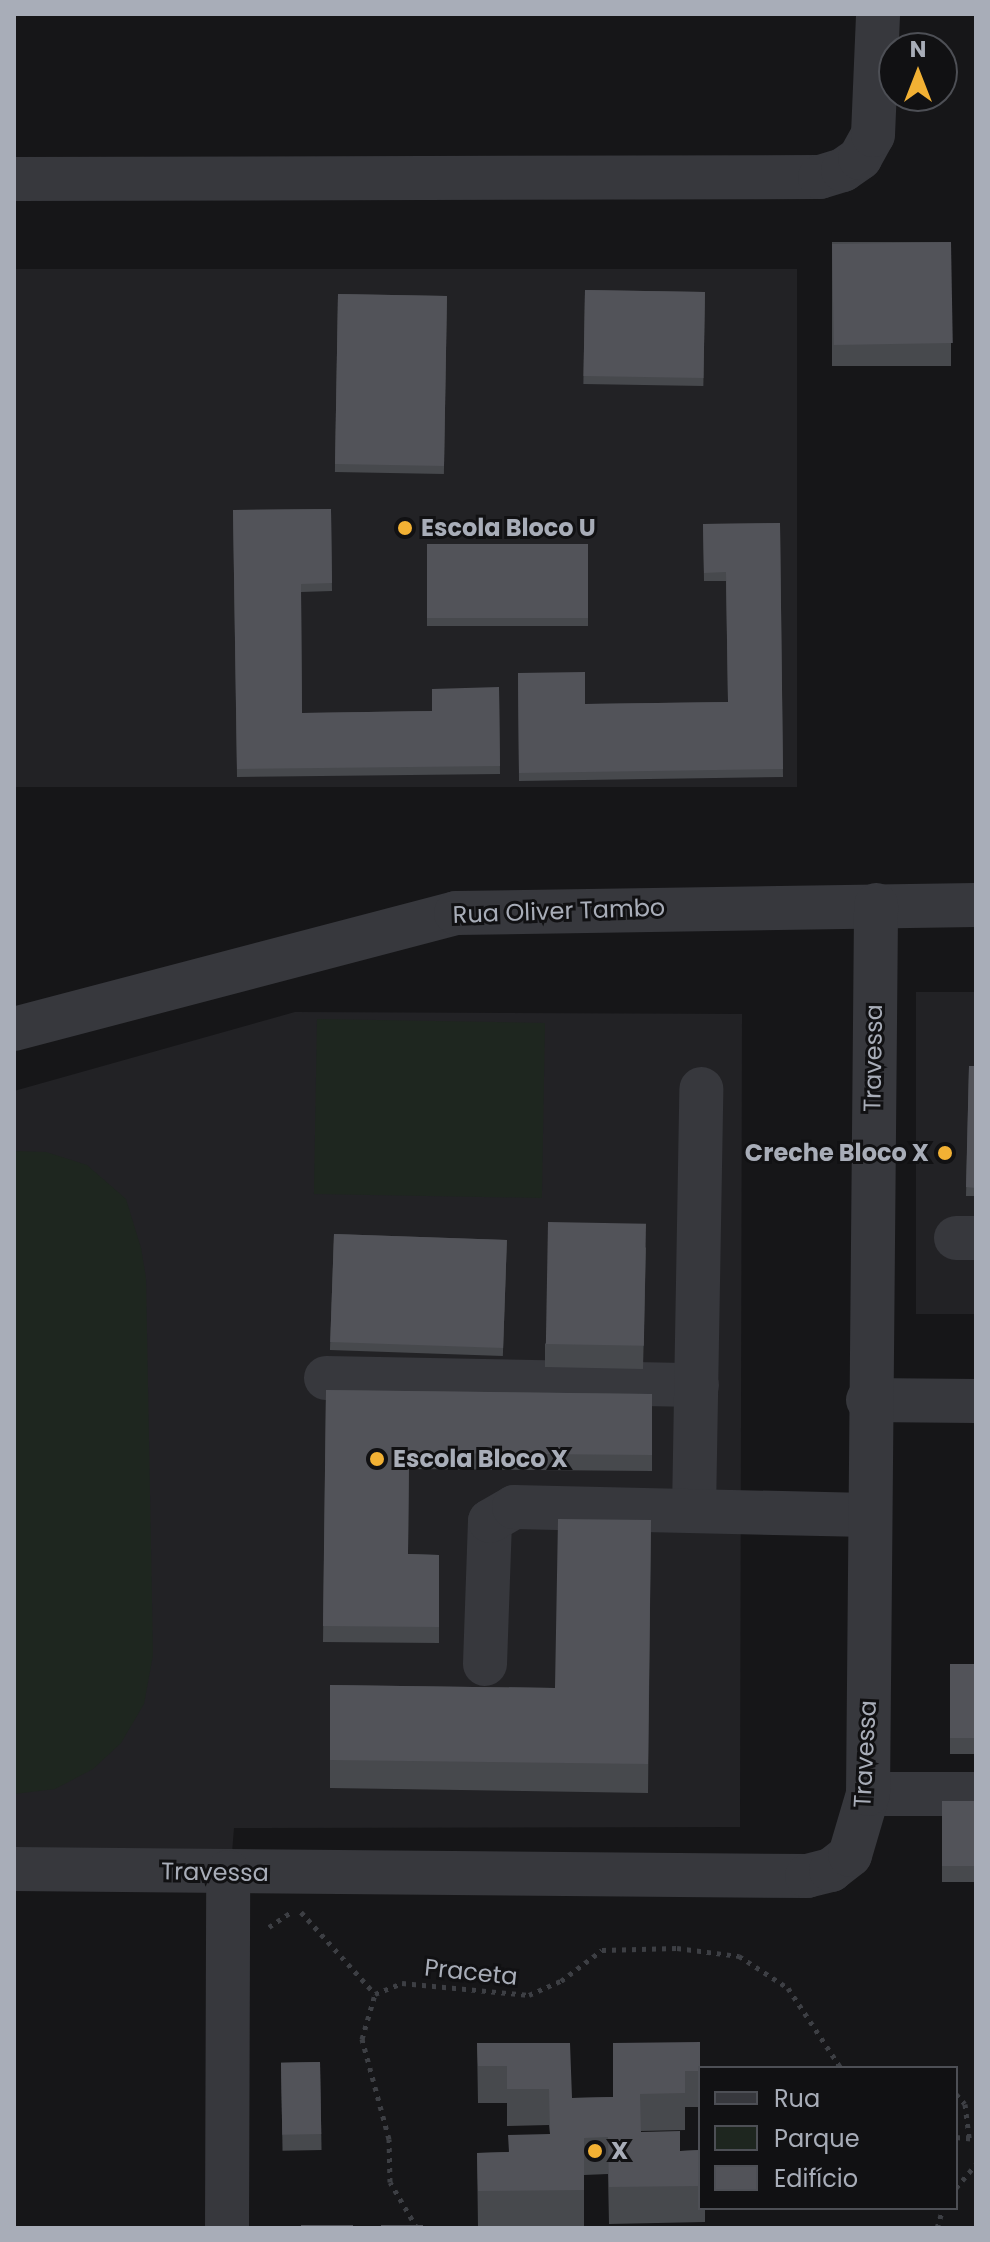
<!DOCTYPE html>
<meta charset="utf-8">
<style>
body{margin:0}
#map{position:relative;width:990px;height:2242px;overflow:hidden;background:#161618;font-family:Poppins,sans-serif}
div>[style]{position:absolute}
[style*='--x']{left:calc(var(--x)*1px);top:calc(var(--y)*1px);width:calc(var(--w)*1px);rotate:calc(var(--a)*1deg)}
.built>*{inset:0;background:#222225;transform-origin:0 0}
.green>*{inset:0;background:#1e261f;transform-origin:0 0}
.path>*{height:5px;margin-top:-2.5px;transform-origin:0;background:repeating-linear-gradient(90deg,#3d3f44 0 4px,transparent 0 10px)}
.minor>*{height:44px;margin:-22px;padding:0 22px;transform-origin:22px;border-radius:22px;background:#37383d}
.wall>*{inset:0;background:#47494d;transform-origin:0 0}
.building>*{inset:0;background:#525359;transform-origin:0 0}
.dots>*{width:22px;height:22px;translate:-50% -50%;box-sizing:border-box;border:4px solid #111113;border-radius:50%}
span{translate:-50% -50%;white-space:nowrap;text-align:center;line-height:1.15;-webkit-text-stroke:6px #111113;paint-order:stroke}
.poi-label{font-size:24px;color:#a8adb8;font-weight:700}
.left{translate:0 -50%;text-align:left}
.right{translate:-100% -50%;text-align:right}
.street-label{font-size:24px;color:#a8adb8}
.frame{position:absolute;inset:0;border:16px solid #a8adb8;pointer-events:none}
.legend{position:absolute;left:698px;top:2066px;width:260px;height:144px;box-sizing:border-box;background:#111113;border:2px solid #4d4f55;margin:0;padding:10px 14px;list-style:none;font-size:24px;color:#a8adb8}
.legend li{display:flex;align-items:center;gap:16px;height:40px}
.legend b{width:40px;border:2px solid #4d4f55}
.north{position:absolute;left:878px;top:32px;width:80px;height:80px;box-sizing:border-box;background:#111113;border:2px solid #4d4f55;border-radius:50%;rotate:0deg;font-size:22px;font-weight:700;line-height:32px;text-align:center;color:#a8adb8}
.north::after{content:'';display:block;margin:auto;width:28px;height:36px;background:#f2b134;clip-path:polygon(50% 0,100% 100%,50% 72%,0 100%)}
</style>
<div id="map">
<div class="built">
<i style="left:14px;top:269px;width:783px;height:518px"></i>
<i style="left:916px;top:992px;width:60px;height:322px"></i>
<i style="clip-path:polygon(295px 1012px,742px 1014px,740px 1827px,234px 1828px,232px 1853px,14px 1850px,14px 1091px)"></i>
</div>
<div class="green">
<i style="left:317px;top:1019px;width:228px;height:175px;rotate:1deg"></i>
<i style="clip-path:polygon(14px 1151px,46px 1152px,87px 1165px,126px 1199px,141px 1248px,146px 1278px,153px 1655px,144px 1704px,121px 1743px,93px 1769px,55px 1789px,14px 1794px)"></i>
</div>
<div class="path">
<i style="--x:301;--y:1912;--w:110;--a:47.9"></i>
<i style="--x:269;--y:1927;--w:25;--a:-34"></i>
<i style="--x:956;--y:2094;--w:13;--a:48"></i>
<i style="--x:965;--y:2104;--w:34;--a:83"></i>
<i style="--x:956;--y:2137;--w:20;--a:6"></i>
<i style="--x:956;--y:2188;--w:31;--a:-50"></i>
<i style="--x:417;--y:2228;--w:53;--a:-120.4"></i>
<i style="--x:390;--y:2182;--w:43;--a:-91.3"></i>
<i style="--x:389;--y:2139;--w:104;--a:-105.1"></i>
<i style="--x:362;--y:2039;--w:47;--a:-73.9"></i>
<i style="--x:375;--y:1994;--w:29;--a:-22"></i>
<i style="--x:402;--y:1983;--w:128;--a:5.4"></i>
<i style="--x:529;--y:1995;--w:35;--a:-24"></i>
<i style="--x:561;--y:1981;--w:51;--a:-37.1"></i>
<i style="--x:602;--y:1950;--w:75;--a:-1.5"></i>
<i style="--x:677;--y:1948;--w:63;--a:7.4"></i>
<i style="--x:739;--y:1956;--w:59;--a:33.1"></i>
<i style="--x:788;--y:1988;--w:96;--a:56.5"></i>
<i style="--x:937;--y:2228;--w:21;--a:-73"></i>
</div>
<div class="minor">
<i style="--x:14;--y:179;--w:806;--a:-0.14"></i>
<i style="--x:820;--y:177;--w:24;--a:-17"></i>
<i style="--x:843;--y:170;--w:21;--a:-35"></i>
<i style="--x:860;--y:158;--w:26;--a:-61"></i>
<i style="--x:873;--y:135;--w:121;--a:-87.6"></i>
<i style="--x:14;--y:1029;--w:457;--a:-14.7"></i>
<i style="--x:456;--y:913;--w:520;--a:-0.88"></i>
<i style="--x:956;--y:1238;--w:20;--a:0"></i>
<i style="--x:326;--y:1378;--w:371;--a:1.1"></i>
<i style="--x:868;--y:1400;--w:108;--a:0.5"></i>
<i style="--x:694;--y:1511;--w:422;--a:-89"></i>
<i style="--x:485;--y:1664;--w:143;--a:-88"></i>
<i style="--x:490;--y:1521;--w:28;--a:-30"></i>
<i style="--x:514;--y:1507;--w:354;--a:1.3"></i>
<i style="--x:868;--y:1794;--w:108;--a:0"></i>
<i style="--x:14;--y:1869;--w:793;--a:0.51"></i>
<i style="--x:807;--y:1876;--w:25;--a:-14"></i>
<i style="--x:831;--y:1870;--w:24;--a:-38"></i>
<i style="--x:850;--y:1855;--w:64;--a:-73.6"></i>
<i style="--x:868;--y:1794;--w:889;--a:-89.48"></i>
<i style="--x:227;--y:2228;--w:356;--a:-89.8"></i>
</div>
<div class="wall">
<i style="left:951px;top:242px;width:124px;height:119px;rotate:90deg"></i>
<i style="left:585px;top:290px;width:120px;height:94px;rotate:1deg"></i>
<i style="left:338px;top:294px;width:109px;height:178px;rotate:1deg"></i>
<i style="clip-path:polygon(331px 509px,332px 591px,301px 592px,302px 713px,432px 711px,499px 687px,500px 774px,237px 777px,233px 510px)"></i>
<i style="clip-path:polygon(780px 523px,783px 777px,519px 781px,518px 673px,585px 704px,728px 702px,726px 581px,704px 581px,703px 524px)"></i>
<i style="left:427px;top:544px;width:161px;height:82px"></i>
<i style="clip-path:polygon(969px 1066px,976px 1066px,976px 1196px,966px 1196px)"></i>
<i style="left:334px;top:1234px;width:173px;height:116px;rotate:2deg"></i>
<i style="clip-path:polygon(646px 1247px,643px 1369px,545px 1367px,545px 1344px)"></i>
<i style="clip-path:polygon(326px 1390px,652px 1394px,652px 1471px,409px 1469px,408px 1554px,439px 1555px,439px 1643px,323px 1642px)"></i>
<i style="clip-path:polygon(651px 1520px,648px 1793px,330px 1788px,330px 1685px,555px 1688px)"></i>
<i style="left:950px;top:1664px;width:26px;height:90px"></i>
<i style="left:942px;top:1801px;width:34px;height:81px"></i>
<i style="clip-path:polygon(700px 2042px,700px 2107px,685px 2107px,685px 2130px,641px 2131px,641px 2132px,680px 2151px,700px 2150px,700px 2208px,705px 2208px,705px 2222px,609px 2224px,608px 2174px,584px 2175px,584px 2227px,478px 2228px,477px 2153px,508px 2152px,550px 2134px,549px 2125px,507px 2126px,507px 2103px,478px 2103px,477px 2043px,572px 2098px,613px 2097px)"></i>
<i style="left:320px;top:2062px;width:88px;height:39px;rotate:89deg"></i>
</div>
<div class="building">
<i style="left:951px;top:242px;width:101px;height:119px;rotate:89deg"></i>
<i style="left:585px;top:290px;width:120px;height:86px;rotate:1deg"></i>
<i style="left:338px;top:294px;width:109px;height:170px;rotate:1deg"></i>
<i style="clip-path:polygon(331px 509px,332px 583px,301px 584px,302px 713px,432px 711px,432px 689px,499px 687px,500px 766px,237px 769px,233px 510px)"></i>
<i style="clip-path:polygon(780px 523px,783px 769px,519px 773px,518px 673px,585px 672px,585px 704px,728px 702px,726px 572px,704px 573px,703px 524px)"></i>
<i style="left:427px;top:544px;width:161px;height:74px"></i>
<i style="clip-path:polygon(969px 1066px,976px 1066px,976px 1188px,966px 1187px)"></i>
<i style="left:548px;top:1222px;width:98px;height:122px;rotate:1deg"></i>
<i style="left:334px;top:1234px;width:173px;height:108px;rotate:2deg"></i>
<i style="clip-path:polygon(326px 1390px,652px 1394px,652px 1455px,409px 1453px,408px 1554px,439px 1555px,439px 1627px,323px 1626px)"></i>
<i style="clip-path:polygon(558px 1519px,651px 1520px,648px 1764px,330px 1760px,330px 1685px,555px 1688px)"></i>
<i style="left:950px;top:1664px;width:26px;height:74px"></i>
<i style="left:942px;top:1801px;width:34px;height:65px"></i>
<i style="clip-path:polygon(700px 2042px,700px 2071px,685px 2071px,685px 2093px,640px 2094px,641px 2132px,680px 2131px,680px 2151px,700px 2150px,700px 2186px,609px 2187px,608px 2137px,584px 2138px,584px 2190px,478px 2191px,477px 2153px,509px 2152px,508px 2135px,550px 2134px,549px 2089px,507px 2089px,507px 2066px,478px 2066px,477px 2043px,570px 2043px,572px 2098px,613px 2097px,613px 2043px)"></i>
<i style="left:320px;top:2062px;width:72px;height:39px;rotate:89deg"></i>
<i style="left:301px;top:2225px;width:52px;height:3px"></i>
<i style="left:381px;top:2225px;width:42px;height:3px"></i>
</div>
<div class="dots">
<i style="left:405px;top:528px;background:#f2b134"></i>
<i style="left:945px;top:1153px;background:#f2b134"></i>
<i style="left:377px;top:1459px;background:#f2b134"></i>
<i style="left:595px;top:2151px;background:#f2b134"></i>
</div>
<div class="poi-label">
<span class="left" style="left:421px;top:528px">Escola Bloco U</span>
<span class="right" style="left:929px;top:1153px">Creche Bloco X</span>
<span class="left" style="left:393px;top:1459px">Escola Bloco X</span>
<span class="left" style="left:611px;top:2151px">X</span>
</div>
<div class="street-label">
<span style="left:559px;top:911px;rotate:-2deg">Rua Oliver Tambo</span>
<span style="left:873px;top:1058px;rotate:-89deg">Travessa</span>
<span style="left:865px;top:1754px;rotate:-87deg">Travessa</span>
<span style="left:215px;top:1872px;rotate:1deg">Travessa</span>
<span style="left:471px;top:1972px;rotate:6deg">Praceta</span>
</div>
<div class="frame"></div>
<ul class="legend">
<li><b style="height:10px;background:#37383d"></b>Rua</li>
<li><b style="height:22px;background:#1e261f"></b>Parque</li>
<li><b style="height:22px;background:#525359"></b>Edifício</li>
</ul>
<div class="north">N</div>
</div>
